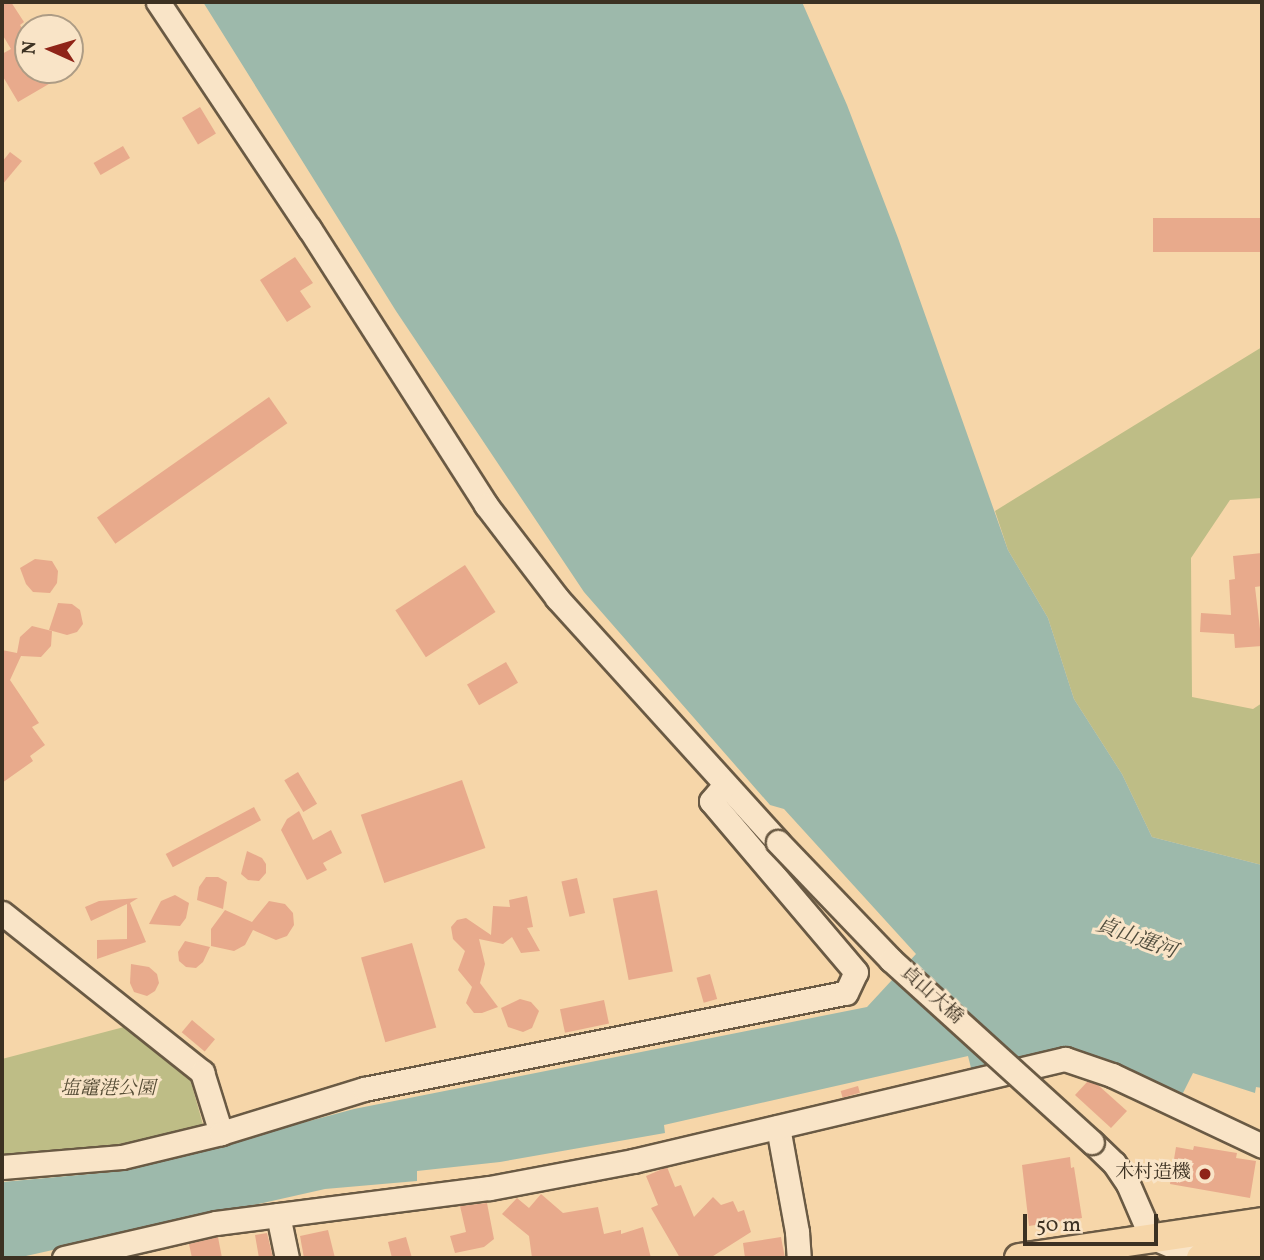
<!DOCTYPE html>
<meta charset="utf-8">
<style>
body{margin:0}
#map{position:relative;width:1264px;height:1260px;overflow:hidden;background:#f6d6a9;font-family:Vollkorn,"Noto Serif JP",serif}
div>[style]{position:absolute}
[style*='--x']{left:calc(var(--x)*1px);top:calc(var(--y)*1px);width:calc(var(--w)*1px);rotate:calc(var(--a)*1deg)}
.green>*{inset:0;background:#bebd86}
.water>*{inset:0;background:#9db9ab}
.building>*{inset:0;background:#e8aa8c;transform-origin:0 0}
.roads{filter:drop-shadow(2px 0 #6a5a44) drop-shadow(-2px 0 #6a5a44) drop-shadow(0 2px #6a5a44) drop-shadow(0 -2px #6a5a44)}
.minor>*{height:23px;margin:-11.5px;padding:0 11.5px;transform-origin:11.5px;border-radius:11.5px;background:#f9e4c7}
.major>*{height:28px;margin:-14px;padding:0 14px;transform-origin:14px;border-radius:14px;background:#f6d6a9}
.bridges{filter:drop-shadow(2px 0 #6a5a44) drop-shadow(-2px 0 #6a5a44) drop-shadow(0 2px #6a5a44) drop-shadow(0 -2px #6a5a44)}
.minor-bridge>*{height:23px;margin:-11.5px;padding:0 11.5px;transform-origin:11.5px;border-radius:11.5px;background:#f9e4c7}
.dots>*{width:19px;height:19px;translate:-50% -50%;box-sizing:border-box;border:4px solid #f9e4c7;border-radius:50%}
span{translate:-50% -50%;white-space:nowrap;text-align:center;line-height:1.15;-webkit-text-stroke:6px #f9e4c7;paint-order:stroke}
.street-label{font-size:19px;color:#3c3122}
.park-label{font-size:19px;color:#564d36;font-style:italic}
.poi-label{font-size:19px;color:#3c3122}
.right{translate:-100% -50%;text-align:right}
.water-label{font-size:21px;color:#4f4c3d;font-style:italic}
.frame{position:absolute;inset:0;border:4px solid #3c3122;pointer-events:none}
.north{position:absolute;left:14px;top:14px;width:70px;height:70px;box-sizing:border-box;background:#f9e4c7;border:2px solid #ad9c85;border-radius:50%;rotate:274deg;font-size:19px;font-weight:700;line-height:28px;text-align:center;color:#3c3122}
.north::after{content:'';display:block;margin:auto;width:24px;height:32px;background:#8f2418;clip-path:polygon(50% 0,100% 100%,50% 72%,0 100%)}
.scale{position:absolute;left:1023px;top:1214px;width:135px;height:32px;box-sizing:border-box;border:4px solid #3c3122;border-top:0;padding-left:9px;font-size:21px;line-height:24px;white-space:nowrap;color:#3c3122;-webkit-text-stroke:5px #f9e4c7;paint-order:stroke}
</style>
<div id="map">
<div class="green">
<i style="clip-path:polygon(1262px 347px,1262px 498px,1230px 500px,1191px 558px,1192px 697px,1253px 709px,1262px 703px,1262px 865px,1152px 837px,1122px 774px,1074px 699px,1048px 618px,1008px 550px,995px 511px)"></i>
<i style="clip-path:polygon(124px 1027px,189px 1075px,204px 1128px,95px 1151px,2px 1156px,2px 1059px)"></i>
</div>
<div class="water">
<i style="clip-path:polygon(203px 2px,802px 2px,847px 105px,898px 238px,1008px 550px,1048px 618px,1074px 699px,1122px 774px,1152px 837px,1262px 865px,1262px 1088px,1256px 1087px,1255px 1093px,1193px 1073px,1182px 1095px,1066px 1049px,972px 1072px,968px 1056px,664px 1125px,665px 1133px,500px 1162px,417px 1171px,417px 1181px,325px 1189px,17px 1258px,2px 1258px,2px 1182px,123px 1171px,354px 1109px,867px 1007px,916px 954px,784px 809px,770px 805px,584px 592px,396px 311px)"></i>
</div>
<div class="building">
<i style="clip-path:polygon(2px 2px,11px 2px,24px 22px,20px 25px,28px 38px,28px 70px,47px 70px,54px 81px,18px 102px,2px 75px,2px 54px,11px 49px,2px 34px)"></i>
<i style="left:200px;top:107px;width:31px;height:21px;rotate:59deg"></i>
<i style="left:123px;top:146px;width:14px;height:34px;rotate:60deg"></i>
<i style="clip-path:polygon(10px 152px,22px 161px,2px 185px,2px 162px)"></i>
<i style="left:1262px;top:218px;width:34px;height:109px;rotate:90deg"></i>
<i style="clip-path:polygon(295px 257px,313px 283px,300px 291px,311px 307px,287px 322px,260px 280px)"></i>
<i style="left:269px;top:397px;width:32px;height:210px;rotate:55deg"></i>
<i style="clip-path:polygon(1262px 553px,1262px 586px,1255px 587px,1262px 646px,1235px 648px,1234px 634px,1200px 632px,1201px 613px,1231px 615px,1229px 580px,1235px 579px,1233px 556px)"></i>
<i style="clip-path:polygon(35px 559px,52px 561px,58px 571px,57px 583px,50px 593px,33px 592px,26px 584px,20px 568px)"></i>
<i style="left:465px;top:565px;width:56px;height:83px;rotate:57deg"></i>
<i style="clip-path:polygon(58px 603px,72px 604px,80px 610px,83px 624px,77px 632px,67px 635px,49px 630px)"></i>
<i style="clip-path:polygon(32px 626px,52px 631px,51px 646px,41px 657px,21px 656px,10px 680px,39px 723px,32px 727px,45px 745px,30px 756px,33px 761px,2px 783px,2px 650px,17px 653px,20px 637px)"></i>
<i style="left:506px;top:662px;width:24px;height:45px;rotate:60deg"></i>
<i style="left:298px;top:772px;width:37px;height:16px;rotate:59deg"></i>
<i style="left:462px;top:780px;width:72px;height:107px;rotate:71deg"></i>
<i style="left:254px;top:807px;width:15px;height:100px;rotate:62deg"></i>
<i style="clip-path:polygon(299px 811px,313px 840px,331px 830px,342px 853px,323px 863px,327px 870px,307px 880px,281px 830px,287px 819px)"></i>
<i style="clip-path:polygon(247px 851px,262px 858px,266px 864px,266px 873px,259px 881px,248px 880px,241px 874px)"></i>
<i style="clip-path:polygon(206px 877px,218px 877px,227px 882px,223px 909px,197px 900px,199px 887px)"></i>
<i style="left:577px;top:878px;width:36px;height:16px;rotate:77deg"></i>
<i style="left:657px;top:890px;width:83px;height:45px;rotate:79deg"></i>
<i style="clip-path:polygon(175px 895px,189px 903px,186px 918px,180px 926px,149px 924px,161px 901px)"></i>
<i style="clip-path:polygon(527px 896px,533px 927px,527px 928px,540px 951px,521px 953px,512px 937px,503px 944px,479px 939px,485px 964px,480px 983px,498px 1007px,482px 1013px,474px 1013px,466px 1003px,472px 987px,458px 970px,465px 951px,453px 939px,451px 927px,457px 920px,466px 918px,491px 935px,493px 906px,510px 907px,509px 900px)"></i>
<i style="clip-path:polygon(138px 898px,130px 903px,146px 942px,97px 959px,97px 940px,127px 939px,127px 904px,91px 921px,85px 907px,99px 901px)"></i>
<i style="clip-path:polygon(269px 901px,285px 904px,293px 913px,294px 925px,287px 936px,276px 940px,253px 930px,245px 945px,234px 951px,211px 946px,211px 929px,225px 910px,252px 922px)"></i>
<i style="clip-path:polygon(185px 941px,210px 947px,203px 962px,196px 968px,186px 967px,179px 961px,178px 952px)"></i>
<i style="left:412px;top:943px;width:88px;height:53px;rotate:74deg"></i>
<i style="clip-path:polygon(131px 964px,149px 967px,157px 974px,159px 983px,155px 991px,147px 996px,134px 992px,130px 983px)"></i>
<i style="left:710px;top:974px;width:26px;height:14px;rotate:74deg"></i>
<i style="clip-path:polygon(520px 999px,531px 1002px,539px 1011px,532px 1028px,523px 1032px,508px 1027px,501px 1008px)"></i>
<i style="left:604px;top:1000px;width:24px;height:45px;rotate:78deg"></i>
<i style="left:192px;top:1020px;width:30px;height:16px;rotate:40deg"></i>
<i style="clip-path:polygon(1088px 1081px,1098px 1085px,1127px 1111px,1111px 1128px,1075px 1095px)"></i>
<i style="left:858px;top:1086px;width:7px;height:18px;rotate:74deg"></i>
<i style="clip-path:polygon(1194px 1146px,1237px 1153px,1236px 1158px,1256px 1161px,1250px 1198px,1170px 1184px,1176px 1147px,1193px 1150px)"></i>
<i style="clip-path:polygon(1070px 1157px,1071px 1168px,1074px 1167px,1082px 1218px,1029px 1226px,1022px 1165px)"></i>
<i style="clip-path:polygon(667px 1167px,675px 1187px,681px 1185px,694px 1217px,713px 1197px,721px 1205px,733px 1201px,738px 1212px,744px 1210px,751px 1232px,710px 1258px,680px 1258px,651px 1208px,658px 1205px,646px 1176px)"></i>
<i style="clip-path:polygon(541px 1194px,563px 1213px,598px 1207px,604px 1234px,621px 1230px,621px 1234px,643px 1227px,651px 1258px,532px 1258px,529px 1236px,502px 1214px,517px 1198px,529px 1208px)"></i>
<i style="clip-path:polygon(487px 1203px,494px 1239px,484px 1247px,455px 1253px,450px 1236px,466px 1232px,460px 1206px)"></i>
<i style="clip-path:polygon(328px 1230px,335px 1258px,304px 1258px,300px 1236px)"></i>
<i style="clip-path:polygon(267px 1233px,273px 1258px,259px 1258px,255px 1235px)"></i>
<i style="clip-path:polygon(218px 1237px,222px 1258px,192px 1258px,189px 1244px)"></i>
<i style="clip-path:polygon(406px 1237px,412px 1258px,392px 1258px,388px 1242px)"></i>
<i style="clip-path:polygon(781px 1237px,785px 1258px,745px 1258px,743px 1243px)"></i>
</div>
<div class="roads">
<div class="minor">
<i style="--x:158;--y:2;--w:272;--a:56.3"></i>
<i style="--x:309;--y:228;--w:329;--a:57.4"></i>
<i style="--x:486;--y:505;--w:117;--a:52.6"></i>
<i style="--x:557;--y:598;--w:329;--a:47.8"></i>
<i style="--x:2;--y:913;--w:256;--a:38.5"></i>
<i style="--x:202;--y:1072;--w:64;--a:72.7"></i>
<i style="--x:778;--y:1127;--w:107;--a:79.7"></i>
<i style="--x:797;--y:1232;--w:26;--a:86"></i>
<i style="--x:1092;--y:1142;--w:30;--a:44"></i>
<i style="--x:1114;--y:1163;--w:25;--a:56"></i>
<i style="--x:1128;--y:1184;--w:58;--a:66.5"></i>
<i style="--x:1151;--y:1237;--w:54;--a:22.8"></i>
<i style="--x:2;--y:1167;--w:120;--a:-4.8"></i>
<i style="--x:122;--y:1157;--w:102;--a:-13.6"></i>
<i style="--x:221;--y:1133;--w:150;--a:-17.1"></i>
<i style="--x:364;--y:1089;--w:491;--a:-11.3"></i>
<i style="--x:846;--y:993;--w:23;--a:-65"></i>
<i style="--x:856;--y:972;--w:224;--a:-130.3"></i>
<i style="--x:711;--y:801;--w:20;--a:-49"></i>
<i style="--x:278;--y:1215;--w:44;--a:78.2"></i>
<i style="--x:64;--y:1258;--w:156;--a:-13"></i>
<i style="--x:216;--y:1223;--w:276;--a:-7.3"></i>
<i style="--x:490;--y:1188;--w:146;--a:-10.7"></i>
<i style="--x:633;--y:1161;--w:444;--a:-13.3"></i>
<i style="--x:1065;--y:1059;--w:50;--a:18.8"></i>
<i style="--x:1112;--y:1075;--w:166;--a:25.3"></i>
</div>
<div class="major">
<i style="--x:1019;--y:1258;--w:246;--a:-8.4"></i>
<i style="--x:1201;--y:1258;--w:62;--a:-8.4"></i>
</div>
</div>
<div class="bridges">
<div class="minor-bridge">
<i style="--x:778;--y:842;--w:163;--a:46.2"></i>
<i style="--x:891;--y:960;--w:271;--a:42.2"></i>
</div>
</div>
<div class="dots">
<i style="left:1205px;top:1174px;background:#8f2418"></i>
</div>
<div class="street-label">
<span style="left:931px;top:996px;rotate:42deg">貞山大橋</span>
</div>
<div class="park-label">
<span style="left:108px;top:1090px">塩竈港公園</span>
</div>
<div class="poi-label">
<span class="right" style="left:1191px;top:1174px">木村造機</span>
</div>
<div class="water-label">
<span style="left:1136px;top:939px;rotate:20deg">貞山運河</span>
</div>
<div class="frame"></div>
<div class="north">N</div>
<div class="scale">50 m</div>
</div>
